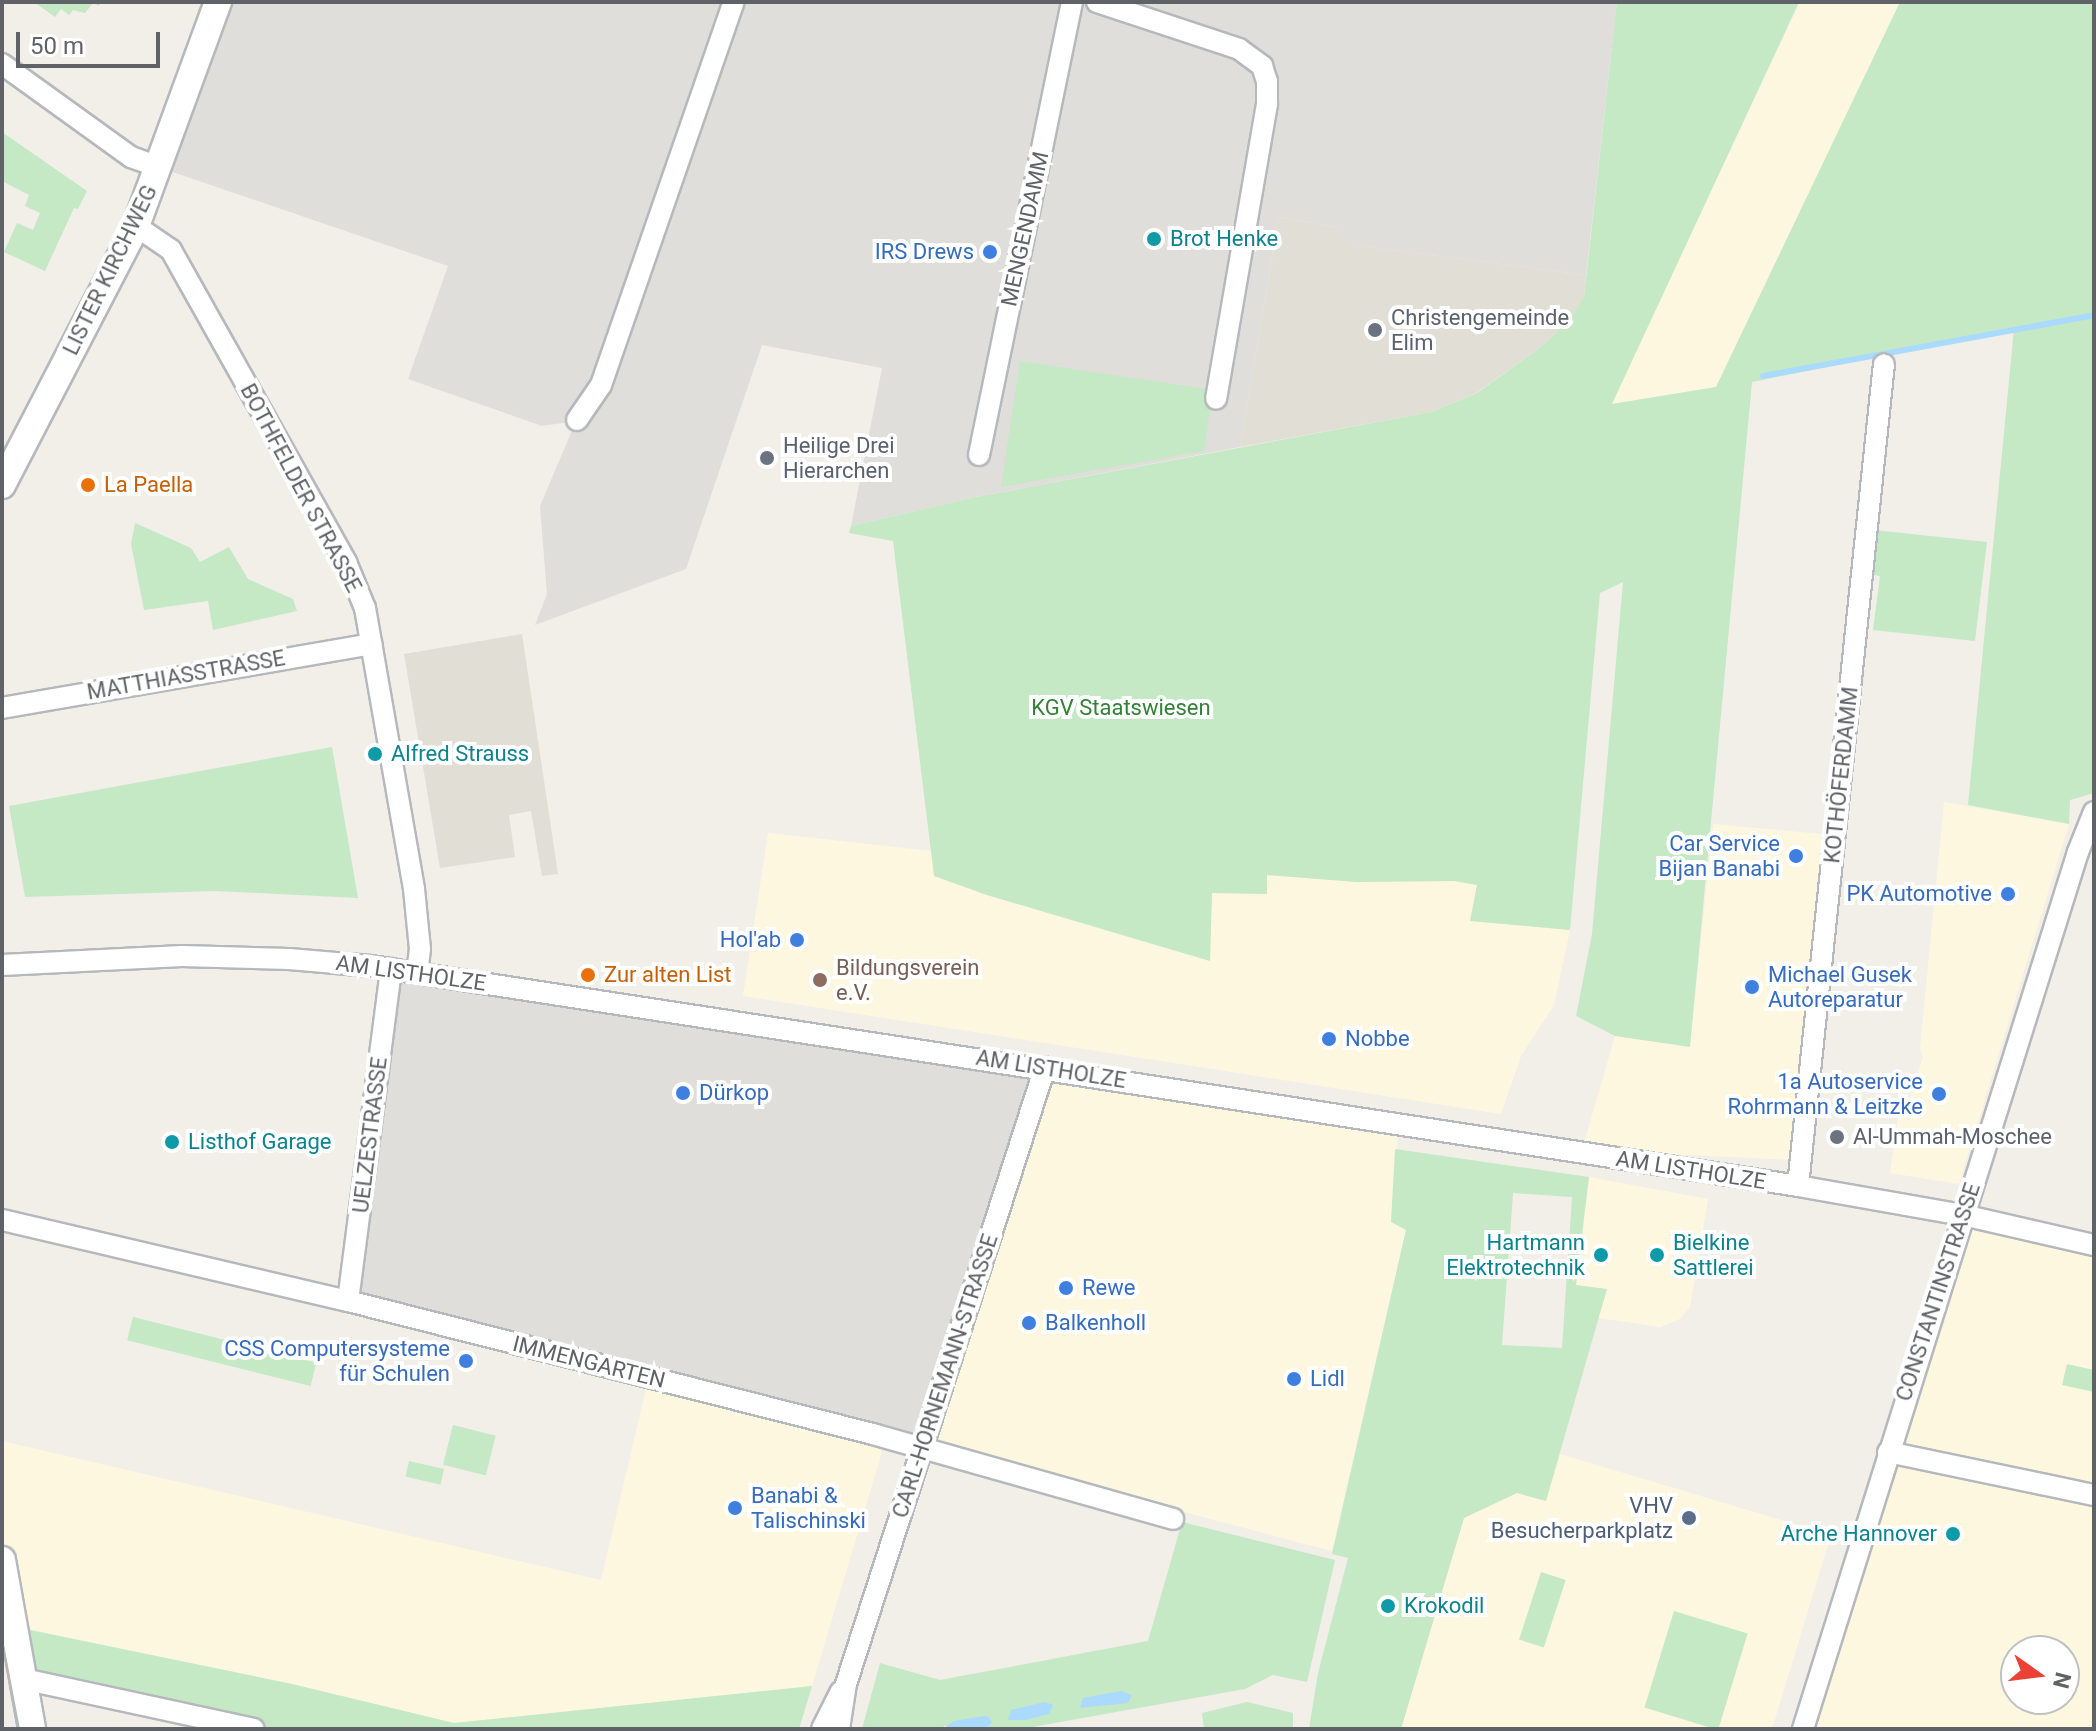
<!DOCTYPE html>
<meta charset="utf-8">
<style>
body{margin:0}
#map{position:relative;width:2096px;height:1731px;overflow:hidden;background:#f1efe8;font-family:Roboto,sans-serif}
div>[style]{position:absolute}
[style*='--x']{left:calc(var(--x)*1px);top:calc(var(--y)*1px);width:calc(var(--w)*1px);rotate:calc(var(--a)*1deg)}
.commercial>*{inset:0;background:#fef7e0}
.industrial>*{inset:0;background:#e0deda}
.education>*{inset:0;background:#e1ded6}
.green>*{inset:0;background:#c5e8c5;transform-origin:0 0}
.water>*{inset:0;background:#aadaff}
.stream>*{height:6px;margin:-3px;padding:0 3px;transform-origin:3px;border-radius:3px;background:#aadaff}
.roads{filter:drop-shadow(2px 0 #b5b8bc) drop-shadow(-2px 0 #b5b8bc) drop-shadow(0 2px #b5b8bc) drop-shadow(0 -2px #b5b8bc)}
.street>*{height:20px;margin:-10px;padding:0 10px;transform-origin:10px;border-radius:10px;background:#fff}
.secondary>*{height:26px;margin:-13px;padding:0 13px;transform-origin:13px;border-radius:13px;background:#fff}
.tram>*{height:2px;margin:-1px;padding:0 1px;transform-origin:1px;border-radius:1px;background:#b6b7b8}
.dots>*{width:22px;height:22px;translate:-50% -50%;box-sizing:border-box;border:4px solid #fff;border-radius:50%}
span{translate:-50% -50%;white-space:nowrap;text-align:center;line-height:1.15;-webkit-text-stroke:8px #fff;paint-order:stroke}
.street-label{font-size:22px;color:#5f6368}
.culture-label{font-size:22px;color:#0d838f}
.left{translate:0 -50%;text-align:left}
.right{translate:-100% -50%;text-align:right}
.shop-label{font-size:22px;color:#366cbe}
.worship-label{font-size:22px;color:#5b616d}
.food-label{font-size:22px;color:#c56008}
.park-label{font-size:22px;color:#348238}
.education-label{font-size:22px;color:#785e54}
.service-label{font-size:22px;color:#4e5e75}
.frame{position:absolute;inset:0;border:4px solid #5f6368;pointer-events:none}
.north{position:absolute;left:2000px;top:1635px;width:80px;height:80px;box-sizing:border-box;background:#fff;border:2px solid #bfc1c3;border-radius:50%;rotate:104deg;font-size:22px;font-weight:700;line-height:32px;text-align:center;color:#5f6368}
.north::after{content:'';display:block;margin:auto;width:28px;height:36px;background:#ea4335;clip-path:polygon(50% 0,100% 100%,50% 72%,0 100%)}
.scale{position:absolute;left:16px;top:32px;width:144px;height:36px;box-sizing:border-box;border:4px solid #5f6368;border-top:0;padding-left:10px;font-size:24px;line-height:28px;white-space:nowrap;color:#5f6368;-webkit-text-stroke:6px #fff;paint-order:stroke}
</style>
<div id="map">
<div class="commercial">
<i style="clip-path:polygon(1800px 2px,1900px 2px,1716px 387px,1611px 404px)"></i>
<i style="clip-path:polygon(1944px 802px,2069px 824px,1959px 1184px,1890px 1173px,1900px 1106px,1907px 1106px,1923px 1057px,1920px 1048px)"></i>
<i style="clip-path:polygon(1713px 824px,1832px 835px,1794px 1160px,1582px 1150px,1615px 1036px,1690px 1046px)"></i>
<i style="clip-path:polygon(768px 833px,931px 851px,935px 876px,987px 895px,1210px 961px,1212px 893px,1266px 894px,1267px 875px,1357px 882px,1454px 881px,1477px 885px,1470px 921px,1570px 930px,1554px 1005px,1521px 1056px,1501px 1114px,743px 996px)"></i>
<i style="clip-path:polygon(1045px 1067px,1399px 1125px,1391px 1221px,1406px 1229px,1332px 1551px,1180px 1511px,1173px 1519px,921px 1448px)"></i>
<i style="clip-path:polygon(1589px 1177px,1708px 1199px,1690px 1307px,1680px 1319px,1660px 1327px,1598px 1318px,1606px 1289px,1576px 1285px)"></i>
<i style="clip-path:polygon(evenodd,1963px 1215px,2094px 1245px,2094px 1729px,1802px 1729px,1963px 1215px,2016px 1651px,2064px 1651px,2064px 1699px,2016px 1699px,2016px 1651px)"></i>
<i style="clip-path:polygon(647px 1385px,884px 1445px,812px 1686px,454px 1723px,292px 1684px,13px 1626px,2px 1560px,2px 1441px,601px 1580px)"></i>
<i style="clip-path:polygon(1560px 1454px,1831px 1535px,1772px 1729px,1401px 1729px,1464px 1518px,1517px 1493px,1546px 1501px)"></i>
</div>
<div class="industrial">
<i style="clip-path:polygon(218px 2px,1617px 2px,1586px 275px,1351px 245px,1335px 227px,1279px 217px,1240px 447px,976px 497px,851px 526px,882px 368px,762px 345px,686px 569px,535px 625px,547px 594px,540px 506px,576px 421px,542px 426px,408px 379px,448px 266px,158px 167px)"></i>
<i style="clip-path:polygon(391px 969px,1045px 1067px,921px 1448px,348px 1301px)"></i>
</div>
<div class="education">
<i style="clip-path:polygon(1279px 217px,1335px 227px,1352px 245px,1586px 275px,1584px 297px,1567px 323px,1541px 347px,1476px 393px,1431px 412px,1240px 447px)"></i>
<i style="clip-path:polygon(522px 634px,558px 874px,542px 876px,531px 811px,509px 815px,515px 857px,440px 868px,404px 654px)"></i>
</div>
<div class="green">
<i style="clip-path:polygon(34px 2px,100px 2px,99px 6px,93px 3px,85px 13px,73px 10px,69px 15px,61px 9px,55px 17px)"></i>
<i style="clip-path:polygon(1617px 2px,1799px 2px,1612px 404px,1716px 387px,1900px 2px,2094px 2px,2094px 793px,2070px 800px,2069px 824px,1968px 805px,2014px 329px,1752px 382px,1690px 1047px,1615px 1036px,1576px 1016px,1592px 934px,1623px 582px,1600px 593px,1570px 930px,1470px 921px,1477px 885px,1454px 881px,1357px 882px,1267px 875px,1267px 894px,1212px 893px,1210px 961px,987px 895px,934px 876px,893px 541px,849px 533px,851px 526px,976px 497px,1431px 412px,1477px 393px,1541px 347px,1567px 323px,1584px 297px)"></i>
<i style="clip-path:polygon(2px 132px,87px 191px,78px 209px,74px 208px,45px 271px,4px 252px,17px 223px,33px 230px,40px 213px,25px 206px,29px 195px,2px 181px)"></i>
<i style="clip-path:polygon(1020px 361px,1213px 390px,1204px 451px,1001px 487px)"></i>
<i style="clip-path:polygon(135px 523px,191px 548px,200px 562px,229px 547px,248px 579px,293px 599px,297px 611px,213px 630px,208px 601px,144px 610px,131px 544px)"></i>
<i style="clip-path:polygon(1874px 530px,1987px 542px,1975px 641px,1873px 630px,1880px 576px,1869px 574px)"></i>
<i style="clip-path:polygon(332px 747px,358px 898px,216px 891px,25px 897px,9px 806px)"></i>
<i style="clip-path:polygon(evenodd,1395px 1149px,1589px 1177px,1576px 1285px,1607px 1289px,1546px 1501px,1517px 1493px,1464px 1518px,1401px 1729px,1309px 1729px,1318px 1673px,1348px 1558px,1332px 1554px,1406px 1230px,1391px 1222px,1395px 1149px,1513px 1193px,1572px 1197px,1562px 1348px,1502px 1345px,1513px 1193px)"></i>
<i style="left:133px;top:1317px;width:189px;height:24px;rotate:14deg"></i>
<i style="clip-path:polygon(2067px 1364px,2094px 1370px,2094px 1392px,2062px 1385px)"></i>
<i style="left:453px;top:1425px;width:44px;height:41px;rotate:14deg"></i>
<i style="left:409px;top:1461px;width:36px;height:16px;rotate:13deg"></i>
<i style="clip-path:polygon(1182px 1522px,1335px 1560px,1307px 1682px,1273px 1675px,1245px 1689px,1021px 1729px,985px 1729px,992px 1723px,944px 1726px,943px 1729px,862px 1729px,880px 1663px,940px 1680px,1148px 1641px)"></i>
<i style="left:1541px;top:1572px;width:26px;height:71px;rotate:18deg"></i>
<i style="left:1674px;top:1611px;width:77px;height:101px;rotate:17deg"></i>
<i style="clip-path:polygon(20px 1628px,292px 1684px,454px 1723px,812px 1686px,799px 1729px,253px 1729px,36px 1683px)"></i>
<i style="clip-path:polygon(1247px 1702px,1293px 1713px,1293px 1729px,1204px 1729px,1202px 1713px)"></i>
</div>
<div class="water">
<i style="clip-path:polygon(1121px 1691px,1132px 1695px,1128px 1703px,1080px 1708px,1083px 1698px)"></i>
<i style="clip-path:polygon(1045px 1702px,1053px 1705px,1049px 1714px,1026px 1720px,1008px 1720px,1011px 1710px)"></i>
<i style="clip-path:polygon(984px 1716px,989px 1717px,992px 1723px,985px 1729px,943px 1729px,954px 1721px)"></i>
</div>
<div class="stream">
<i style="--x:1763;--y:376;--w:337;--a:-10.4"></i>
</div>
<div class="roads">
<div class="street">
<i style="--x:1097;--y:2;--w:150;--a:18.3"></i>
<i style="--x:1239;--y:49;--w:29;--a:36"></i>
<i style="--x:1262;--y:66;--w:16;--a:72"></i>
<i style="--x:1267;--y:81;--w:23;--a:90"></i>
<i style="--x:1267;--y:104;--w:299;--a:99.8"></i>
<i style="--x:2;--y:64;--w:159;--a:35.8"></i>
<i style="--x:131;--y:157;--w:29;--a:20"></i>
<i style="--x:136;--y:226;--w:42;--a:34.4"></i>
<i style="--x:171;--y:250;--w:358;--a:60.7"></i>
<i style="--x:346;--y:562;--w:50;--a:67.6"></i>
<i style="--x:365;--y:608;--w:285;--a:80.1"></i>
<i style="--x:414;--y:889;--w:60;--a:84.3"></i>
<i style="--x:420;--y:949;--w:24;--a:97"></i>
<i style="--x:577;--y:420;--w:42;--a:-55.6"></i>
<i style="--x:601;--y:385;--w:405;--a:-70.9"></i>
<i style="--x:979;--y:455;--w:462;--a:-78.4"></i>
<i style="--x:2;--y:708;--w:375;--a:-9.8"></i>
<i style="--x:2;--y:965;--w:180;--a:-2.9"></i>
<i style="--x:182;--y:956;--w:107;--a:1.6"></i>
<i style="--x:289;--y:959;--w:82;--a:4.9"></i>
<i style="--x:371;--y:966;--w:1444;--a:8.76"></i>
<i style="--x:1798;--y:1186;--w:168;--a:10"></i>
<i style="--x:1963;--y:1215;--w:134;--a:12.9"></i>
<i style="--x:1798;--y:1186;--w:826;--a:-84.03"></i>
<i style="--x:2;--y:1220;--w:355;--a:13.2"></i>
<i style="--x:348;--y:1301;--w:542;--a:14.22"></i>
<i style="--x:873;--y:1434;--w:312;--a:15.8"></i>
<i style="--x:348;--y:1301;--w:335;--a:-82.6"></i>
<i style="--x:1888;--y:1452;--w:210;--a:11.8"></i>
<i style="--x:23;--y:1679;--w:236;--a:12.2"></i>
<i style="--x:822;--y:1729;--w:42;--a:-63.4"></i>
<i style="--x:839;--y:1729;--w:46;--a:-81.2"></i>
<i style="--x:846;--y:1684;--w:648;--a:-72.12"></i>
<i style="--x:1803;--y:1729;--w:919;--a:-72.59"></i>
<i style="--x:2078;--y:852;--w:43;--a:-68.2"></i>
</div>
<div class="secondary">
<i style="--x:2;--y:485;--w:292;--a:-62.6"></i>
<i style="--x:136;--y:226;--w:239;--a:-69.9"></i>
<i style="--x:2;--y:1560;--w:172;--a:79.9"></i>
</div>
</div>
<div class="tram">
<i style="--x:2;--y:1640;--w:91;--a:79.2"></i>
</div>
<div class="dots">
<i style="left:1154px;top:239px;background:#0f9aa8"></i>
<i style="left:990px;top:252px;background:#3f7fe0"></i>
<i style="left:1375px;top:330px;background:#6b7280"></i>
<i style="left:767px;top:458px;background:#6b7280"></i>
<i style="left:88px;top:485px;background:#e8710a"></i>
<i style="left:375px;top:754px;background:#0f9aa8"></i>
<i style="left:1796px;top:856px;background:#3f7fe0"></i>
<i style="left:2008px;top:894px;background:#3f7fe0"></i>
<i style="left:797px;top:940px;background:#3f7fe0"></i>
<i style="left:588px;top:975px;background:#e8710a"></i>
<i style="left:820px;top:980px;background:#8d6e63"></i>
<i style="left:1752px;top:987px;background:#3f7fe0"></i>
<i style="left:1329px;top:1039px;background:#3f7fe0"></i>
<i style="left:683px;top:1093px;background:#3f7fe0"></i>
<i style="left:1939px;top:1094px;background:#3f7fe0"></i>
<i style="left:1837px;top:1137px;background:#6b7280"></i>
<i style="left:172px;top:1142px;background:#0f9aa8"></i>
<i style="left:1601px;top:1255px;background:#0f9aa8"></i>
<i style="left:1657px;top:1255px;background:#0f9aa8"></i>
<i style="left:1066px;top:1288px;background:#3f7fe0"></i>
<i style="left:1029px;top:1323px;background:#3f7fe0"></i>
<i style="left:466px;top:1361px;background:#3f7fe0"></i>
<i style="left:1294px;top:1379px;background:#3f7fe0"></i>
<i style="left:735px;top:1508px;background:#3f7fe0"></i>
<i style="left:1689px;top:1518px;background:#5c6f8a"></i>
<i style="left:1953px;top:1534px;background:#0f9aa8"></i>
<i style="left:1388px;top:1606px;background:#0f9aa8"></i>
</div>
<div class="street-label">
<span style="left:1025px;top:229px;rotate:-78deg">MENGENDAMM</span>
<span style="left:110px;top:270px;rotate:-64deg">LISTER KIRCHWEG</span>
<span style="left:301px;top:488px;rotate:62deg">BOTHFELDER STRASSE</span>
<span style="left:186px;top:675px;rotate:-10deg">MATTHIASSTRASSE</span>
<span style="left:1841px;top:775px;rotate:-84deg">KOTHÖFERDAMM</span>
<span style="left:411px;top:973px;rotate:8deg">AM LISTHOLZE</span>
<span style="left:1051px;top:1069px;rotate:9deg">AM LISTHOLZE</span>
<span style="left:370px;top:1135px;rotate:-83deg">UELZESTRASSE</span>
<span style="left:1691px;top:1170px;rotate:9deg">AM LISTHOLZE</span>
<span style="left:1938px;top:1292px;rotate:-72deg">CONSTANTINSTRASSE</span>
<span style="left:589px;top:1362px;rotate:14deg">IMMENGARTEN</span>
<span style="left:945px;top:1376px;rotate:-72deg">CARL-HORNEMANN-STRASSE</span>
</div>
<div class="culture-label">
<span class="left" style="left:1170px;top:239px">Brot Henke</span>
<span class="left" style="left:391px;top:754px">Alfred Strauss</span>
<span class="left" style="left:188px;top:1142px">Listhof Garage</span>
<span class="right" style="left:1585px;top:1255px">Hartmann<br>Elektrotechnik</span>
<span class="left" style="left:1673px;top:1255px">Bielkine<br>Sattlerei</span>
<span class="right" style="left:1937px;top:1534px">Arche Hannover</span>
<span class="left" style="left:1404px;top:1606px">Krokodil</span>
</div>
<div class="shop-label">
<span class="right" style="left:974px;top:252px">IRS Drews</span>
<span class="right" style="left:1780px;top:856px">Car Service<br>Bijan Banabi</span>
<span class="right" style="left:1992px;top:894px">PK Automotive</span>
<span class="right" style="left:781px;top:940px">Hol'ab</span>
<span class="left" style="left:1768px;top:987px">Michael Gusek<br>Autoreparatur</span>
<span class="left" style="left:1345px;top:1039px">Nobbe</span>
<span class="right" style="left:1923px;top:1094px">1a Autoservice<br>Rohrmann &amp; Leitzke</span>
<span class="left" style="left:699px;top:1093px">Dürkop</span>
<span class="left" style="left:1082px;top:1288px">Rewe</span>
<span class="left" style="left:1045px;top:1323px">Balkenholl</span>
<span class="right" style="left:450px;top:1361px">CSS Computersysteme<br>für Schulen</span>
<span class="left" style="left:1310px;top:1379px">Lidl</span>
<span class="left" style="left:751px;top:1508px">Banabi &amp;<br>Talischinski</span>
</div>
<div class="worship-label">
<span class="left" style="left:1391px;top:330px">Christengemeinde<br>Elim</span>
<span class="left" style="left:783px;top:458px">Heilige Drei<br>Hierarchen</span>
<span class="left" style="left:1853px;top:1137px">Al-Ummah-Moschee</span>
</div>
<div class="food-label">
<span class="left" style="left:104px;top:485px">La Paella</span>
<span class="left" style="left:604px;top:975px">Zur alten List</span>
</div>
<div class="park-label">
<span style="left:1121px;top:708px">KGV Staatswiesen</span>
</div>
<div class="education-label">
<span class="left" style="left:836px;top:980px">Bildungsverein<br>e.V.</span>
</div>
<div class="service-label">
<span class="right" style="left:1673px;top:1518px">VHV<br>Besucherparkplatz</span>
</div>
<div class="frame"></div>
<div class="north">N</div>
<div class="scale">50 m</div>
</div>
